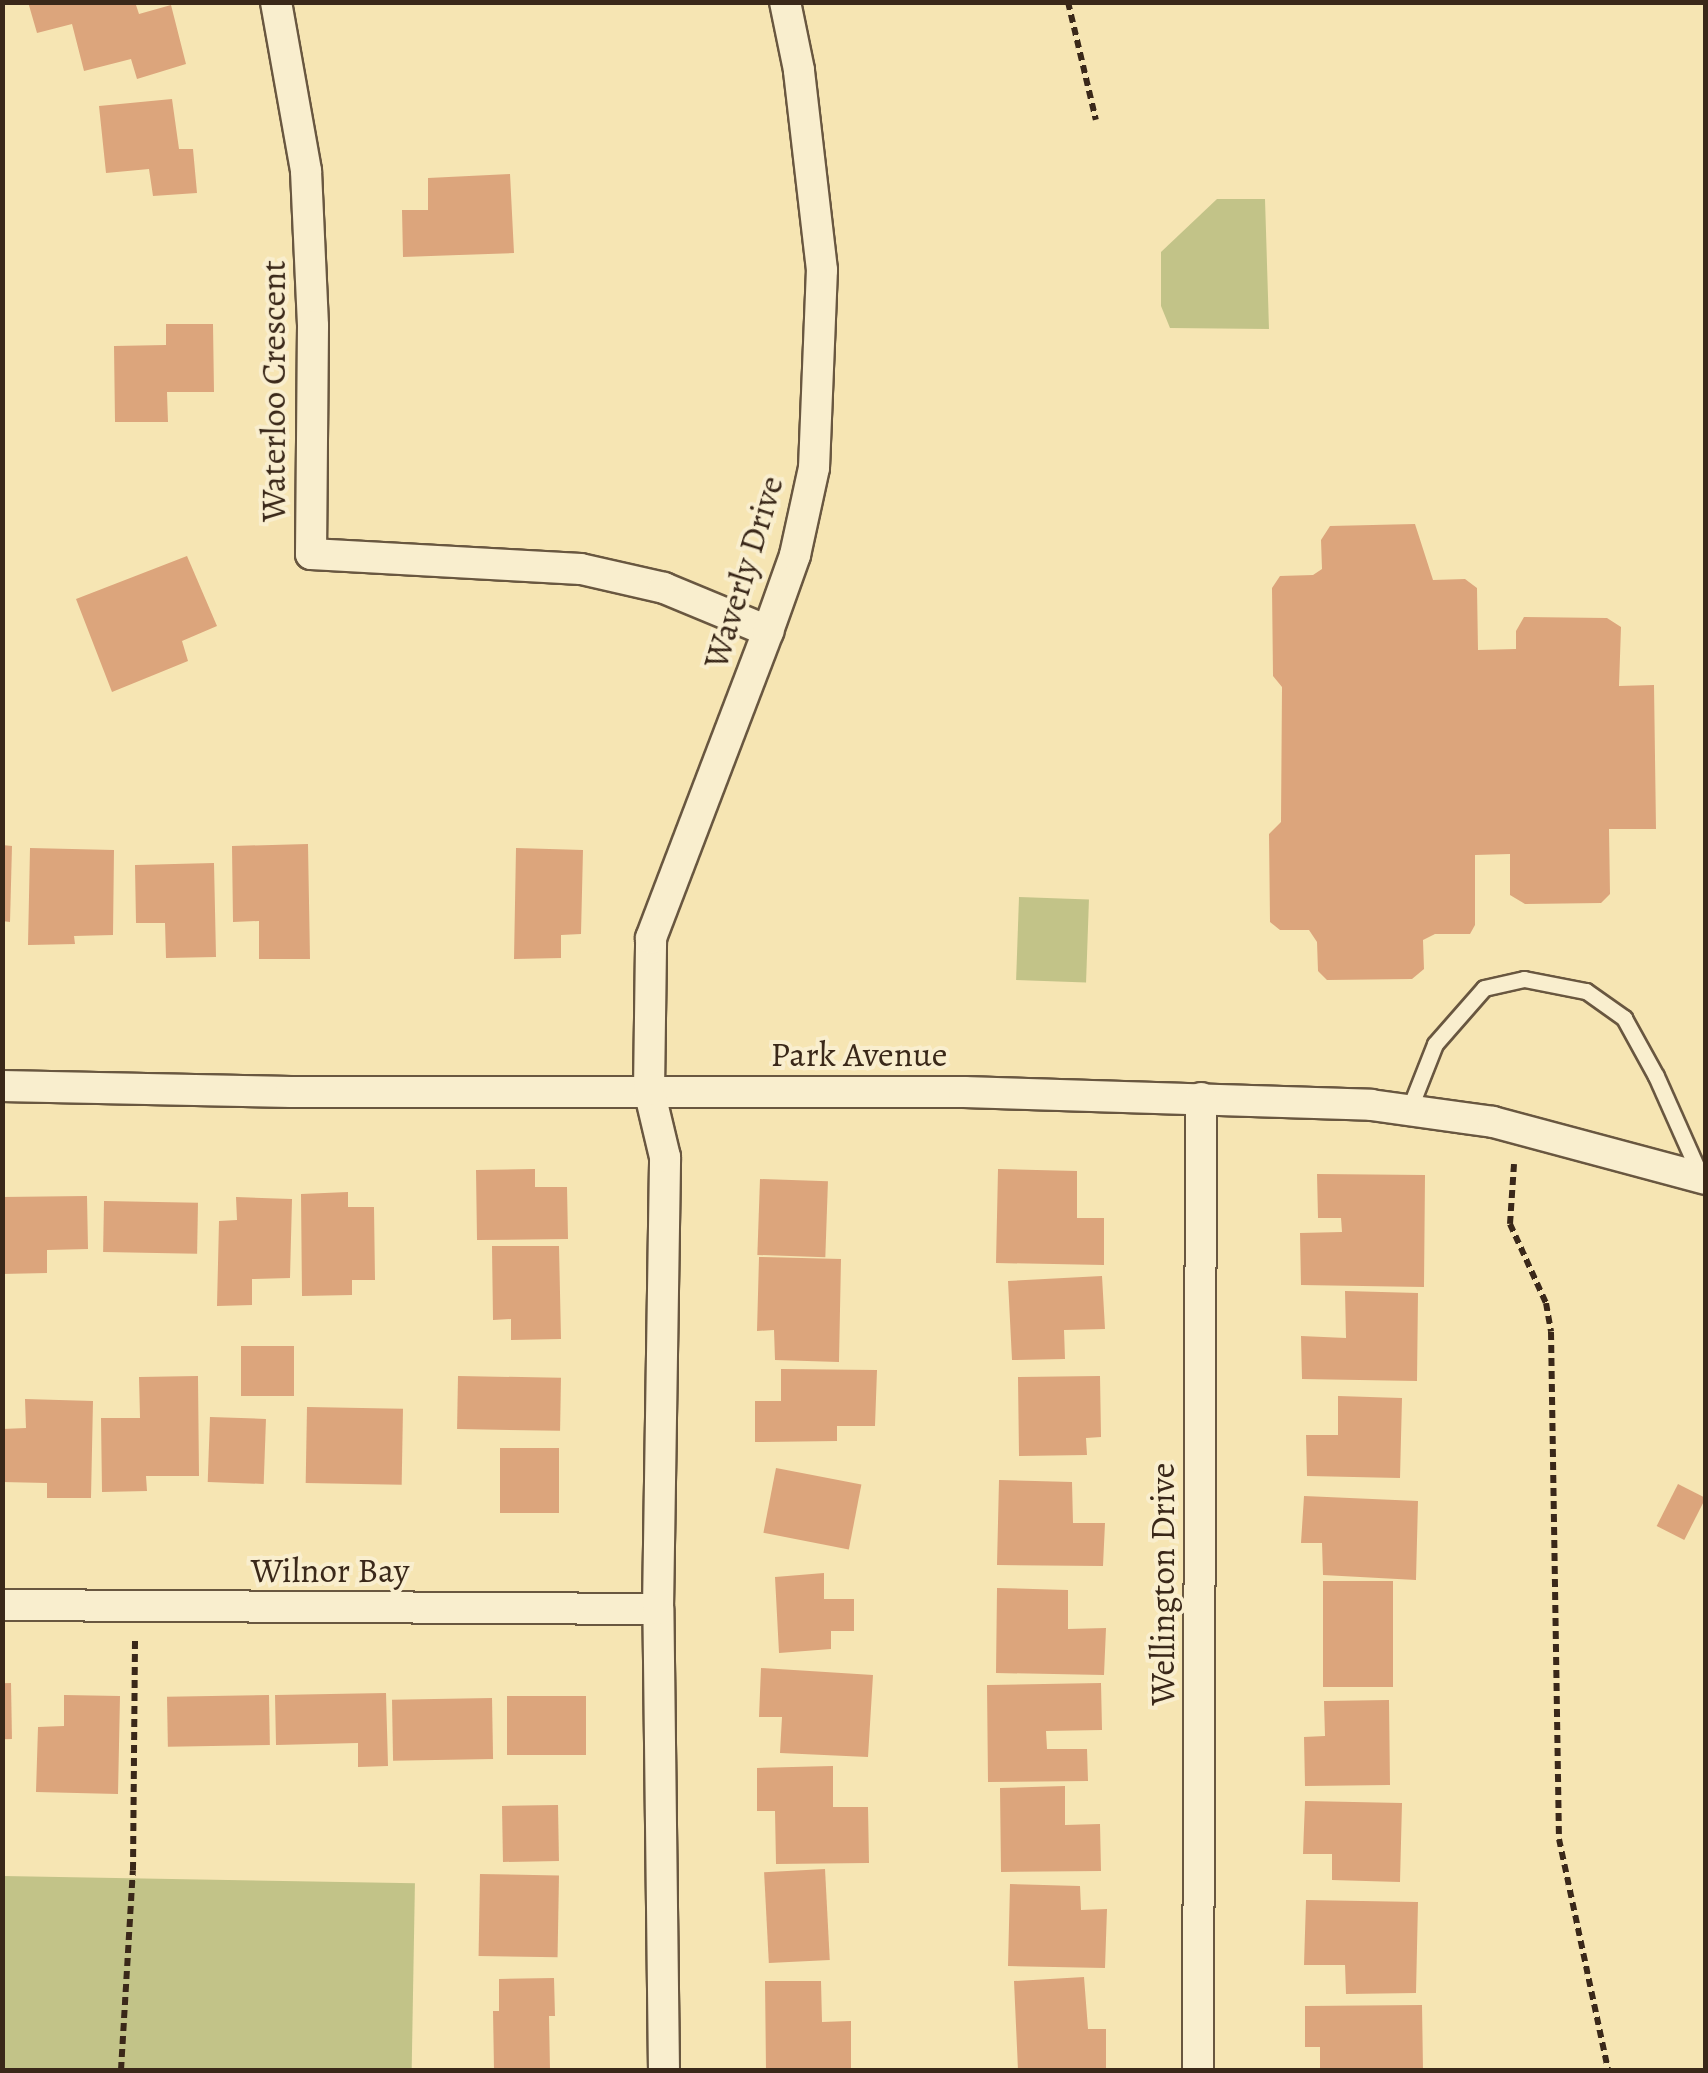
<!DOCTYPE html>
<style>
body{margin:0}
#map{position:relative;width:1708px;height:2073px;overflow:hidden;background:#f6e5b3;font-family:Alegreya,serif}
div>[style]{position:absolute}
[style*='--x']{left:calc(var(--x)*1px);top:calc(var(--y)*1px);width:calc(var(--w)*1px);rotate:calc(var(--a)*1deg)}
.green>*{inset:0;background:#c2c388;transform-origin:0 0}
.building>*{inset:0;background:#dca57c;transform-origin:0 0}
.path>*{height:6px;margin-top:-3px;transform-origin:0;background:repeating-linear-gradient(90deg,#3a2819 0 8px,transparent 0 13px)}
.roads{filter:drop-shadow(2px 0 #695740) drop-shadow(-2px 0 #695740) drop-shadow(0 2px #695740) drop-shadow(0 -2px #695740)}
.lane>*{height:15px;margin:-7.5px;padding:0 7.5px;transform-origin:7.5px;border-radius:7.5px;background:#f9eece}
.street>*{height:30px;margin:-15px;padding:0 15px;transform-origin:15px;border-radius:15px;background:#f9eece}
span{translate:-50% -50%;white-space:nowrap;text-align:center;line-height:1.15;-webkit-text-stroke:8px #f9eece;paint-order:stroke}
.street-label{font-size:35px;color:#3a2819}
.frame{position:absolute;inset:0;border:5px solid #3a2819;pointer-events:none}
</style>
<div id="map">
<div class="green">
<i style="clip-path:polygon(1217px 199px,1265px 199px,1269px 329px,1170px 328px,1161px 306px,1161px 252px)"></i>
<i style="left:1019px;top:897px;width:70px;height:83px;rotate:2deg"></i>
<i style="left:3px;top:1876px;width:412px;height:194px;rotate:1deg"></i>
</div>
<div class="building">
<i style="clip-path:polygon(28px 2px,135px 2px,139px 14px,171px 5px,186px 64px,137px 79px,131px 59px,84px 71px,72px 24px,37px 33px)"></i>
<i style="clip-path:polygon(172px 99px,179px 149px,193px 149px,197px 193px,153px 196px,149px 169px,106px 173px,99px 106px)"></i>
<i style="clip-path:polygon(510px 174px,514px 253px,403px 257px,402px 210px,428px 210px,428px 178px)"></i>
<i style="clip-path:polygon(166px 324px,213px 324px,214px 392px,167px 392px,168px 422px,115px 422px,114px 346px,166px 345px)"></i>
<i style="clip-path:polygon(1415px 524px,1433px 580px,1465px 579px,1477px 588px,1478px 650px,1516px 649px,1516px 631px,1524px 617px,1607px 618px,1621px 627px,1619px 686px,1654px 685px,1656px 829px,1609px 829px,1610px 894px,1601px 903px,1525px 904px,1510px 895px,1510px 854px,1475px 855px,1475px 925px,1470px 934px,1435px 934px,1423px 940px,1424px 969px,1412px 979px,1327px 980px,1318px 971px,1317px 942px,1309px 930px,1280px 930px,1270px 922px,1269px 834px,1281px 822px,1282px 687px,1273px 676px,1272px 588px,1280px 576px,1313px 575px,1322px 569px,1321px 540px,1330px 526px)"></i>
<i style="clip-path:polygon(187px 556px,217px 626px,182px 641px,188px 661px,112px 692px,76px 599px)"></i>
<i style="clip-path:polygon(308px 844px,310px 959px,259px 959px,259px 921px,233px 922px,232px 846px)"></i>
<i style="clip-path:polygon(2px 845px,12px 846px,10px 922px,2px 921px)"></i>
<i style="clip-path:polygon(30px 848px,114px 850px,113px 935px,74px 936px,75px 944px,28px 945px)"></i>
<i style="clip-path:polygon(516px 848px,583px 850px,581px 934px,561px 935px,561px 958px,514px 959px)"></i>
<i style="clip-path:polygon(214px 863px,216px 957px,166px 958px,165px 923px,136px 923px,135px 865px)"></i>
<i style="clip-path:polygon(535px 1169px,535px 1187px,567px 1187px,568px 1239px,477px 1240px,476px 1170px)"></i>
<i style="clip-path:polygon(998px 1169px,1077px 1171px,1077px 1218px,1104px 1218px,1104px 1265px,996px 1263px)"></i>
<i style="clip-path:polygon(1317px 1174px,1425px 1175px,1424px 1287px,1301px 1285px,1300px 1233px,1342px 1232px,1341px 1218px,1318px 1218px)"></i>
<i style="left:760px;top:1179px;width:68px;height:76px;rotate:2deg"></i>
<i style="clip-path:polygon(348px 1192px,348px 1207px,374px 1207px,375px 1280px,352px 1280px,352px 1295px,302px 1296px,301px 1194px)"></i>
<i style="clip-path:polygon(87px 1196px,88px 1249px,47px 1250px,47px 1273px,2px 1274px,2px 1197px)"></i>
<i style="clip-path:polygon(236px 1197px,292px 1199px,290px 1278px,252px 1279px,252px 1305px,217px 1306px,219px 1221px,237px 1220px)"></i>
<i style="left:104px;top:1201px;width:94px;height:51px;rotate:1deg"></i>
<i style="clip-path:polygon(492px 1246px,559px 1246px,561px 1339px,511px 1340px,511px 1319px,493px 1320px)"></i>
<i style="clip-path:polygon(759px 1257px,841px 1259px,839px 1362px,775px 1360px,774px 1330px,757px 1331px)"></i>
<i style="clip-path:polygon(1102px 1276px,1105px 1329px,1064px 1330px,1065px 1359px,1012px 1360px,1008px 1281px)"></i>
<i style="clip-path:polygon(1345px 1291px,1418px 1293px,1417px 1381px,1302px 1379px,1301px 1336px,1346px 1338px)"></i>
<i style="left:241px;top:1346px;width:53px;height:50px"></i>
<i style="clip-path:polygon(781px 1369px,877px 1370px,875px 1426px,837px 1426px,837px 1441px,755px 1442px,755px 1401px,781px 1401px)"></i>
<i style="clip-path:polygon(198px 1376px,199px 1476px,146px 1476px,147px 1491px,102px 1492px,101px 1418px,140px 1418px,139px 1377px)"></i>
<i style="left:458px;top:1376px;width:103px;height:53px;rotate:1deg"></i>
<i style="clip-path:polygon(1100px 1376px,1101px 1437px,1086px 1438px,1087px 1455px,1019px 1456px,1018px 1377px)"></i>
<i style="clip-path:polygon(1338px 1396px,1402px 1398px,1400px 1478px,1307px 1476px,1306px 1435px,1338px 1435px)"></i>
<i style="clip-path:polygon(25px 1399px,93px 1401px,91px 1498px,47px 1498px,47px 1483px,2px 1482px,2px 1429px,26px 1428px)"></i>
<i style="left:307px;top:1407px;width:96px;height:76px;rotate:1deg"></i>
<i style="left:210px;top:1417px;width:56px;height:65px;rotate:2deg"></i>
<i style="left:500px;top:1448px;width:59px;height:65px"></i>
<i style="left:776px;top:1468px;width:87px;height:66px;rotate:11deg"></i>
<i style="clip-path:polygon(999px 1480px,1072px 1482px,1073px 1523px,1105px 1523px,1103px 1566px,997px 1565px)"></i>
<i style="left:1678px;top:1484px;width:31px;height:47px;rotate:27deg"></i>
<i style="clip-path:polygon(1304px 1496px,1418px 1501px,1416px 1580px,1323px 1575px,1322px 1543px,1301px 1543px)"></i>
<i style="clip-path:polygon(824px 1573px,824px 1599px,854px 1599px,854px 1631px,831px 1631px,831px 1649px,779px 1653px,775px 1577px)"></i>
<i style="left:1323px;top:1581px;width:70px;height:106px"></i>
<i style="clip-path:polygon(997px 1588px,1068px 1590px,1068px 1629px,1106px 1628px,1104px 1675px,996px 1673px)"></i>
<i style="clip-path:polygon(761px 1668px,873px 1675px,868px 1757px,780px 1753px,782px 1717px,759px 1717px)"></i>
<i style="left:11px;top:1683px;width:56px;height:9px;rotate:89deg"></i>
<i style="clip-path:polygon(1101px 1683px,1102px 1730px,1046px 1731px,1047px 1749px,1087px 1749px,1088px 1781px,988px 1782px,987px 1685px)"></i>
<i style="clip-path:polygon(386px 1693px,388px 1766px,358px 1767px,358px 1743px,276px 1745px,275px 1695px)"></i>
<i style="clip-path:polygon(64px 1695px,120px 1696px,118px 1794px,36px 1792px,38px 1727px,64px 1726px)"></i>
<i style="left:269px;top:1695px;width:50px;height:102px;rotate:89deg"></i>
<i style="left:586px;top:1696px;width:59px;height:79px;rotate:90deg"></i>
<i style="left:492px;top:1698px;width:61px;height:100px;rotate:89deg"></i>
<i style="clip-path:polygon(1389px 1700px,1390px 1785px,1305px 1786px,1304px 1737px,1325px 1736px,1324px 1701px)"></i>
<i style="clip-path:polygon(833px 1766px,833px 1807px,868px 1807px,869px 1863px,776px 1864px,775px 1811px,757px 1811px,757px 1768px)"></i>
<i style="clip-path:polygon(1065px 1786px,1065px 1825px,1100px 1824px,1101px 1871px,1001px 1872px,1000px 1788px)"></i>
<i style="clip-path:polygon(1305px 1801px,1402px 1803px,1400px 1882px,1332px 1880px,1332px 1854px,1303px 1854px)"></i>
<i style="left:558px;top:1805px;width:56px;height:56px;rotate:89deg"></i>
<i style="left:825px;top:1869px;width:91px;height:61px;rotate:87deg"></i>
<i style="left:480px;top:1874px;width:79px;height:82px;rotate:1deg"></i>
<i style="clip-path:polygon(1010px 1884px,1080px 1886px,1081px 1910px,1107px 1909px,1105px 1968px,1008px 1966px)"></i>
<i style="clip-path:polygon(1306px 1900px,1418px 1902px,1416px 1993px,1346px 1994px,1345px 1965px,1304px 1965px)"></i>
<i style="clip-path:polygon(1084px 1977px,1088px 2029px,1106px 2029px,1106px 2070px,1018px 2070px,1014px 1981px)"></i>
<i style="clip-path:polygon(554px 1978px,555px 2016px,549px 2016px,550px 2069px,494px 2070px,493px 2011px,499px 2011px,499px 1979px)"></i>
<i style="clip-path:polygon(765px 1981px,821px 1981px,822px 2022px,851px 2021px,851px 2070px,766px 2070px)"></i>
<i style="clip-path:polygon(1422px 2005px,1423px 2070px,1320px 2070px,1320px 2047px,1305px 2047px,1305px 2006px)"></i>
</div>
<div class="path">
<i style="--x:1068;--y:2;--w:121;--a:76.7"></i>
<i style="--x:1514;--y:1164;--w:60;--a:93.8"></i>
<i style="--x:1510;--y:1224;--w:87;--a:65.5"></i>
<i style="--x:1546;--y:1303;--w:29;--a:80"></i>
<i style="--x:1551;--y:1332;--w:507;--a:89.1"></i>
<i style="--x:1559;--y:1839;--w:236;--a:78"></i>
<i style="--x:121;--y:2070;--w:200;--a:-86.6"></i>
<i style="--x:133;--y:1870;--w:233;--a:-89.5"></i>
</div>
<div class="roads">
<div class="lane">
<i style="--x:1409;--y:1110;--w:71;--a:-68.5"></i>
<i style="--x:1435;--y:1044;--w:74;--a:-48.8"></i>
<i style="--x:1484;--y:988;--w:41;--a:-12.7"></i>
<i style="--x:1524;--y:979;--w:63;--a:11"></i>
<i style="--x:1586;--y:991;--w:47;--a:35.4"></i>
<i style="--x:1624;--y:1018;--w:66;--a:61.1"></i>
<i style="--x:1656;--y:1076;--w:111;--a:66"></i>
</div>
<div class="street">
<i style="--x:276;--y:2;--w:172;--a:79.9"></i>
<i style="--x:306;--y:171;--w:155;--a:87.4"></i>
<i style="--x:313;--y:326;--w:228;--a:90.5"></i>
<i style="--x:311;--y:554;--w:270;--a:3.2"></i>
<i style="--x:581;--y:569;--w:85;--a:12.9"></i>
<i style="--x:664;--y:588;--w:113;--a:22.5"></i>
<i style="--x:2;--y:1086;--w:289;--a:1.2"></i>
<i style="--x:291;--y:1092;--w:673;--a:0"></i>
<i style="--x:964;--y:1092;--w:407;--a:1.8"></i>
<i style="--x:1371;--y:1105;--w:123;--a:7.9"></i>
<i style="--x:1493;--y:1122;--w:220;--a:15"></i>
<i style="--x:2;--y:1605;--w:656;--a:0.35"></i>
<i style="--x:664;--y:2070;--w:461;--a:-90.7"></i>
<i style="--x:658;--y:1609;--w:452;--a:-89.1"></i>
<i style="--x:665;--y:1157;--w:69;--a:-103.4"></i>
<i style="--x:649;--y:1090;--w:152;--a:-89.2"></i>
<i style="--x:651;--y:938;--w:329;--a:-69.1"></i>
<i style="--x:768;--y:631;--w:81;--a:-70.4"></i>
<i style="--x:795;--y:555;--w:89;--a:-77.7"></i>
<i style="--x:814;--y:468;--w:198;--a:-87.7"></i>
<i style="--x:822;--y:270;--w:201;--a:-96.6"></i>
<i style="--x:799;--y:70;--w:69;--a:-101.6"></i>
<i style="--x:1198;--y:2070;--w:972;--a:-89.82"></i>
</div>
</div>
<div class="street-label">
<span style="left:273px;top:391px;rotate:-90deg">Waterloo Crescent</span>
<span style="left:743px;top:572px;rotate:-73deg">Waverly Drive</span>
<span style="left:859px;top:1054px">Park Avenue</span>
<span style="left:330px;top:1570px">Wilnor Bay</span>
<span style="left:1162px;top:1584px;rotate:-90deg">Wellington Drive</span>
</div>
<div class="frame"></div>
</div>
